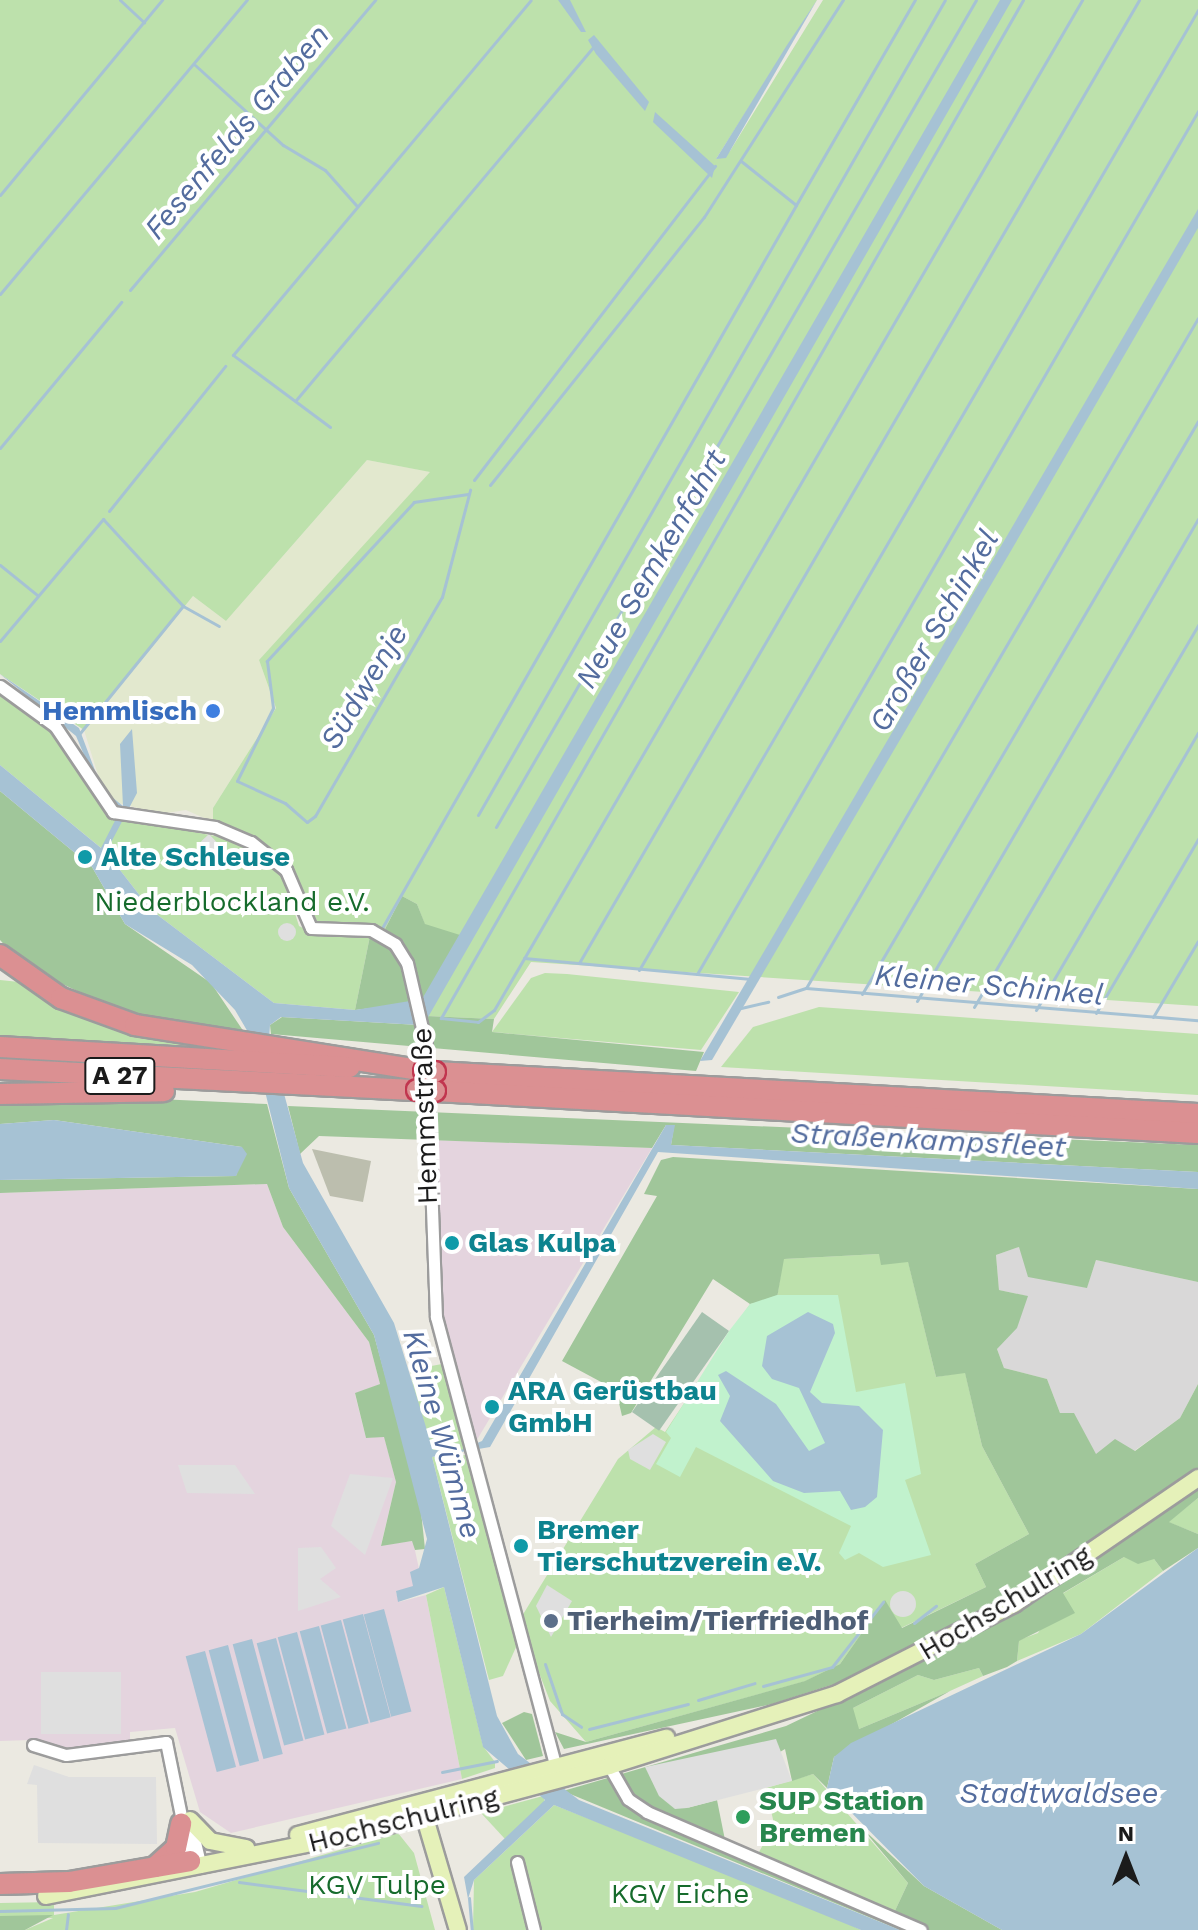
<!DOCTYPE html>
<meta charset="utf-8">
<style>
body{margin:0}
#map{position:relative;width:1198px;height:1930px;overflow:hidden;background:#ebe9e1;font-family:"Work Sans",sans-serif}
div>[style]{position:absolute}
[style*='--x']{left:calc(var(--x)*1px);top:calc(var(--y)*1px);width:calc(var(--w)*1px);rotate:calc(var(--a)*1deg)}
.residential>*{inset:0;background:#d9d8d8}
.industrial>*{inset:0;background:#e4d4de}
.construction>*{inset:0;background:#bcbeae}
.farmland>*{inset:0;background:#e2e8ce}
.grass>*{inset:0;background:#bde1ac}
.forest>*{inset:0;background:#a0c69a}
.cemetery>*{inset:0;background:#a5c1ae;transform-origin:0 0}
.park>*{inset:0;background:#c1f2cd}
.parking>*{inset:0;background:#dfdfdf;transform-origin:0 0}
.round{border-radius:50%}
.water>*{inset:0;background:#a6c2d4;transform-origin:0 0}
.stream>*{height:3px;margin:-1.5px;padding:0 1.5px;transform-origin:1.5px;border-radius:1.5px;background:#a6c2d4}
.roads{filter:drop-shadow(2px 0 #9c9c9c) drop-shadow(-2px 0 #9c9c9c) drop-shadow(0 2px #9c9c9c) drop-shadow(0 -2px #9c9c9c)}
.street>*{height:11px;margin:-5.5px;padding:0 5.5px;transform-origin:5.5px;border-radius:5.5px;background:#fff}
.secondary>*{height:16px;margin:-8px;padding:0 8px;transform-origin:8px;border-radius:8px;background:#e5f1b9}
.highway>*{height:20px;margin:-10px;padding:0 10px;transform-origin:10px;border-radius:10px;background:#db9092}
.bridges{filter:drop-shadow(2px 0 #c1364f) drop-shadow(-2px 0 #c1364f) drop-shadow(0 2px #c1364f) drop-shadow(0 -2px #c1364f)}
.highway-bridge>*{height:20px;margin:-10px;padding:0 10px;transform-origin:10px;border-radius:10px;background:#db9092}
.dots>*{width:22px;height:22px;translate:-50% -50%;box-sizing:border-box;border:4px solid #fff;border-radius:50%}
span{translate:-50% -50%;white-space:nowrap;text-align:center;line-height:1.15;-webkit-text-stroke:8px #fff;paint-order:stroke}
.shield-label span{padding:2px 6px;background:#fff;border:2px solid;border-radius:6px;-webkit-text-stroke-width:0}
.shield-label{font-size:26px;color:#1b1b1b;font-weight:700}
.shop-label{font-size:28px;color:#366cbe;font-weight:700}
.right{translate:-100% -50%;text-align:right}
.culture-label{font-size:28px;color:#0d838f;font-weight:700}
.left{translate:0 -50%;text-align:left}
.park-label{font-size:28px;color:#166b2c}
.street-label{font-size:28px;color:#1b1b1b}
.service-label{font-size:28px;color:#4e5e75;font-weight:700}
.leisure-label{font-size:28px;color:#27864d;font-weight:700}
.water-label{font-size:30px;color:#536c9e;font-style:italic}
.north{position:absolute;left:1086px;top:1818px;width:80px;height:80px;-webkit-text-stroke:6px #fff;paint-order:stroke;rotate:0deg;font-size:22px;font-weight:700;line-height:32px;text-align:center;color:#1b1b1b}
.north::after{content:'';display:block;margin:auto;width:28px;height:36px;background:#1b1b1b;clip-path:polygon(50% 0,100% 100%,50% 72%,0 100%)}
</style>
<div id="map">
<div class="residential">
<i style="clip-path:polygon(1019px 1247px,1087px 1287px,1096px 1260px,1198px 1282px,1198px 1384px,1180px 1418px,1134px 1451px,1096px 1455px,1080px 1425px,1060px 1413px,1047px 1379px,1004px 1368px,997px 1349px,1027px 1296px,999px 1290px,996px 1255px)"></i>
</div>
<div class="industrial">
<i style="clip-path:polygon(434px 1140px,652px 1148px,472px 1448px,441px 1314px)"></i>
<i style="clip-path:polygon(267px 1184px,283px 1227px,369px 1342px,380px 1384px,355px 1394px,366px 1438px,384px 1436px,396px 1482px,381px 1545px,413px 1541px,419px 1569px,414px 1586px,396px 1592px,399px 1602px,426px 1595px,462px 1779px,231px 1833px,200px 1812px,175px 1728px,130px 1732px,130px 1744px,65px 1756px,43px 1754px,30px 1740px,0 1741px,0 1193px)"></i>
</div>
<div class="construction">
<i style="clip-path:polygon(312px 1149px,371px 1161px,363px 1202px,330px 1196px)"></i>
</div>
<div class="farmland">
<i style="clip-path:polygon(367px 460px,431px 472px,259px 660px,276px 708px,213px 808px,213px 822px,186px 810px,160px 814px,115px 802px,102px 788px,84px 730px,193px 596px,226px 621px)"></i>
</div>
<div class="grass">
<i style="clip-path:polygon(0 0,817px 0,716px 159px,730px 151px,823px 0,1198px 0,1198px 1006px,531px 962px,494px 1019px,427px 1016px,425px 925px,417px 904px,402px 896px,385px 929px,318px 923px,281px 854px,213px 822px,213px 808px,276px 708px,259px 660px,430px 472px,367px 460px,226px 621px,193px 596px,84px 730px,0 674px)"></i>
<i style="clip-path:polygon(0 693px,53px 731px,110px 816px,241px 841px,281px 870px,299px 926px,321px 937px,370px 936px,355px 1010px,274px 1003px,151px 910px,106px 852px,0 765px)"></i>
<i style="clip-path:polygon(545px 973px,567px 974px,739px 992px,701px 1050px,492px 1032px,531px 978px)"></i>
<i style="clip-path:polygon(0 980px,19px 982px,95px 1021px,228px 1049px,0 1037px)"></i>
<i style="clip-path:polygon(819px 1007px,1198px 1034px,1198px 1095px,721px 1067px,753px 1027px)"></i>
<i style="clip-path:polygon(879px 1254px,908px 1261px,936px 1377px,965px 1372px,982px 1446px,1029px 1534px,975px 1564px,986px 1587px,901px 1628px,885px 1601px,840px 1664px,806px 1681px,586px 1742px,550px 1701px,519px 1621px,618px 1459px,656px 1427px,665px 1432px,750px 1304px,777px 1298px,783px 1259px)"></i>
<i style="clip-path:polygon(442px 1364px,464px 1450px,432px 1450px,417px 1407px,410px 1370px)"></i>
<i style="clip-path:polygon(465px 1455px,517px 1645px,503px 1676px,489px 1680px,432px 1457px)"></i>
<i style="clip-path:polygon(1198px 1498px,1198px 1534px,1168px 1522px)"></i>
<i style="clip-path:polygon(1124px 1557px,1154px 1559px,1163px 1571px,1081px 1634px,1017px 1661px,1019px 1640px,1038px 1633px,1062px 1594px)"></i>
<i style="clip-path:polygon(444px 1587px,483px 1746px,495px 1762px,495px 1768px,462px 1779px,426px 1595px)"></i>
<i style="clip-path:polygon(979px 1668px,983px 1676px,950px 1691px,859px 1729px,852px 1724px,853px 1708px,918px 1675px,934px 1680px)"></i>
<i style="clip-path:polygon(813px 1774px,908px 1883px,893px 1915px,758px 1854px,774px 1824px,766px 1788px)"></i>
<i style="clip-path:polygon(543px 1796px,545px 1803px,505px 1839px,481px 1813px)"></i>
<i style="clip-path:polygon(554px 1805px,811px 1906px,861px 1930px,473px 1930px,474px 1880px)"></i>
<i style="clip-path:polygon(398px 1833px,414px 1853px,435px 1930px,25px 1930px,53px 1918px,0 1916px,0 1903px,54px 1902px,54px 1915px,195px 1892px)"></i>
</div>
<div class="forest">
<i style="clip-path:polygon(0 791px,92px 867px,125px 924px,211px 983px,244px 1032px,122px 1012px,24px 966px,0 940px)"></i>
<i style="clip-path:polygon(402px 896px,417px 904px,425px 924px,460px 935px,423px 999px,408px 952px,385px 929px)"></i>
<i style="clip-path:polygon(370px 936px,391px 945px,405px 966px,414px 1003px,355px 1010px)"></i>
<i style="clip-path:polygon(427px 1016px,494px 1019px,492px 1032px,704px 1052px,696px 1071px,271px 1034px,270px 1025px,282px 1017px,419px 1025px)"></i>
<i style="clip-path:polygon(158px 1099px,267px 1104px,289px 1188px,374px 1335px,420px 1502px,425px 1549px,415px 1550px,412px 1541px,381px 1546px,396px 1482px,384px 1437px,366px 1438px,355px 1393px,380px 1384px,369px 1342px,283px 1227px,267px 1184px,0 1193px,0 1180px,236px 1176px,242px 1147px,54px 1120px,0 1124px,0 1102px)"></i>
<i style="clip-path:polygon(288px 1106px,1198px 1145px,1198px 1172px,671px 1145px,674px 1126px,666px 1125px,652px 1148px,319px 1136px,300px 1154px)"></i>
<i style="clip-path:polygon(673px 1157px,1198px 1189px,1198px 1282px,1096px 1260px,1087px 1288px,1028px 1277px,1019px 1247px,996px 1255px,999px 1290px,1028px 1296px,1017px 1328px,997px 1349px,1004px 1368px,1047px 1379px,1060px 1413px,1074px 1413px,1096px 1454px,1115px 1439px,1135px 1451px,1180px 1418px,1198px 1384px,1198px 1468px,1017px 1594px,856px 1677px,772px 1704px,564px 1749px,555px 1732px,586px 1742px,805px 1681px,840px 1664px,885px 1600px,902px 1628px,986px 1587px,975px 1564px,1029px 1534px,982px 1446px,965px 1373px,936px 1377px,908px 1262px,881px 1265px,879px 1254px,784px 1259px,777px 1298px,750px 1304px,713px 1279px,631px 1413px,622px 1416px,616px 1390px,562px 1361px,657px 1196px,644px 1194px,661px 1160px)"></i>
<i style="clip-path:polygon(1198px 1484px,1198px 1498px,1169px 1522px,1198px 1534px,1198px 1548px,1163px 1571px,1154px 1559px,1138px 1564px,1124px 1557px,1063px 1593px,1075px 1613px,1019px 1641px,1017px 1661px,1007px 1667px,983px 1676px,979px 1668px,934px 1680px,918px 1675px,853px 1708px,859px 1729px,950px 1691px,834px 1757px,827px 1788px,813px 1774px,792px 1781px,785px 1749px,687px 1808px,717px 1800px,725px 1840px,893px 1915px,908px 1883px,862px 1828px,924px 1886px,1002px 1930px,900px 1930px,563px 1791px,786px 1726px,955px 1645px)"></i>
<i style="clip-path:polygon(524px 1712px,532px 1714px,543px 1756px,526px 1760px,502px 1723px)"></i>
<i style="clip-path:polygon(53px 1915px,25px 1930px,0 1930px,0 1916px)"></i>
</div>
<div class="cemetery">
<i style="left:702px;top:1312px;width:33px;height:122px;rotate:35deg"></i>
</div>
<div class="park">
<i style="clip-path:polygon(777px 1295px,838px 1295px,856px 1392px,905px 1383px,921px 1474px,905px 1480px,931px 1555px,883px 1567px,859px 1553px,845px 1560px,839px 1553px,851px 1526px,696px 1447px,680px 1477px,656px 1464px,671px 1438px,666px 1432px,729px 1331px,750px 1304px)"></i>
</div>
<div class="parking">
<i style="left:209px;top:834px;width:34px;height:11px;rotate:47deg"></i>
<i class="round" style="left:278px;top:923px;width:18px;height:18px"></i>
<i style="clip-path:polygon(653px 1434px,666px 1442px,650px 1470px,630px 1459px,628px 1450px)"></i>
<i style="clip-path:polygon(178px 1465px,235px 1465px,255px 1494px,187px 1493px)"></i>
<i style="clip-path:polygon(350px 1474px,393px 1478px,365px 1555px,331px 1526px)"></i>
<i style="clip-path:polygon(321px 1547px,336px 1568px,320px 1579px,341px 1597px,298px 1611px,298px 1548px)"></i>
<i style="clip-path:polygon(547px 1585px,572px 1601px,551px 1637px,536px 1606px)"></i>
<i class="round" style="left:890px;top:1591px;width:26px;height:26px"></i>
<i style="left:41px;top:1672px;width:80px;height:62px"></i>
<i style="clip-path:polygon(776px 1739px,792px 1781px,687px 1808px,675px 1809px,659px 1796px,645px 1767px)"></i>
<i style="clip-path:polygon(34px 1765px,69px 1777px,156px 1777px,157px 1844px,38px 1843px,37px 1785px,27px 1784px)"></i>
</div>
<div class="water">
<i style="clip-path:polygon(558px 0,570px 0,586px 32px,581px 32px)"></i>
<i style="clip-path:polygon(817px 0,726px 158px,716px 159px,787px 45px)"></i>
<i style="clip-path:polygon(1000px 0,1012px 0,427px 1019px,419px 1025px,281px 1017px,270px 1025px,269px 1039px,303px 1163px,394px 1323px,433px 1450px,461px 1450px,482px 1441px,666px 1125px,675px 1125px,671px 1145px,1198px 1172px,1198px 1189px,658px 1152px,490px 1447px,432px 1457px,497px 1716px,518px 1754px,579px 1800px,900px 1930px,861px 1930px,554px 1805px,474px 1880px,468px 1899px,464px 1877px,545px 1800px,483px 1747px,444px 1587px,398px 1602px,396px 1591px,413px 1586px,410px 1572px,419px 1568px,427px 1539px,374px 1335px,289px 1188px,252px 1039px,235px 1010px,192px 965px,125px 924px,92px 867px,0 791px,0 765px,101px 848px,120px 811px,98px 788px,76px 736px,0 674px,79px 728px,102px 789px,123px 806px,120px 744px,132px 729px,137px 793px,106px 852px,151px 910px,274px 1003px,355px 1010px,422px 999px)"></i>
<i style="clip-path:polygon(594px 35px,649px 102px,645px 111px,596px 54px,588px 40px)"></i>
<i style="clip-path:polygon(655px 112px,715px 166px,712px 178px,653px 122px)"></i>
<i style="clip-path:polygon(1198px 209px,1198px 228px,1012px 549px,712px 1060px,700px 1061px)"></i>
<i style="clip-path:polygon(54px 1120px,242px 1147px,247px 1154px,236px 1176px,0 1180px,0 1124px)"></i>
<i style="clip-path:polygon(808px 1312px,833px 1324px,835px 1333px,810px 1392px,822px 1403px,859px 1406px,883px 1430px,877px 1497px,865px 1507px,851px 1510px,840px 1491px,804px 1493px,773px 1481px,720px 1421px,730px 1396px,718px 1375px,726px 1371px,776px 1404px,809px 1451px,825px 1443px,799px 1388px,772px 1379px,762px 1366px,767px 1336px)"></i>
<i style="clip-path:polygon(1198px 1548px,1198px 1930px,1002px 1930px,924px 1886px,827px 1788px,834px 1757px,851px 1743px,1081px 1634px)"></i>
<i style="left:384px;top:1609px;width:106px;height:21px;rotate:75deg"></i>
<i style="left:363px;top:1614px;width:107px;height:21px;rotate:75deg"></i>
<i style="left:341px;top:1620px;width:107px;height:21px;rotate:75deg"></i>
<i style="left:319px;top:1626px;width:106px;height:20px;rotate:75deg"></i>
<i style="left:297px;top:1632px;width:106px;height:20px;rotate:75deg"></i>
<i style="left:276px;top:1638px;width:106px;height:20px;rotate:75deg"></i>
<i style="left:252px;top:1639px;width:119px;height:20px;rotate:75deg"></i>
<i style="left:228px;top:1645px;width:120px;height:20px;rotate:75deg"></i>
<i style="left:205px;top:1651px;width:120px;height:20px;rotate:75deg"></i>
</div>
<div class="stream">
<i style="--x:120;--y:0;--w:33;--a:43"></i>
<i style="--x:1023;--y:0;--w:1173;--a:119.76"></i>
<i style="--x:441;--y:1018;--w:37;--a:6"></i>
<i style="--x:478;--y:1022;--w:20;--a:-37"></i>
<i style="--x:494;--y:1010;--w:1169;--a:-59.79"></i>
<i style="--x:195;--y:65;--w:119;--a:42.3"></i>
<i style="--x:283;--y:145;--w:49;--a:30.8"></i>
<i style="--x:325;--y:170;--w:48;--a:48.4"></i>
<i style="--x:0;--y:195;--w:254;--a:-50.3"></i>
<i style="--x:796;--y:205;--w:237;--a:-59.9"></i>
<i style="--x:130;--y:290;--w:380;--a:-49.8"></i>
<i style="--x:0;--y:294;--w:384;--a:-50"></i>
<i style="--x:296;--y:400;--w:464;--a:-49.9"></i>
<i style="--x:330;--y:427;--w:121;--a:-143.4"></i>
<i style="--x:233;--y:355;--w:463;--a:-50"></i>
<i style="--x:0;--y:448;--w:190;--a:-50.3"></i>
<i style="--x:474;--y:480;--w:396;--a:-52.5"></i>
<i style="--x:490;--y:485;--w:343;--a:-51.4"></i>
<i style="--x:704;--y:217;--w:258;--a:-57.4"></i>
<i style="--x:468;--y:494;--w:55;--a:171.6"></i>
<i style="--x:414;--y:502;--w:217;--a:132.8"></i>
<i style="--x:267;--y:661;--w:47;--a:82.7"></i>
<i style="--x:273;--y:708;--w:81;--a:116.3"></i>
<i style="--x:237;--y:781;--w:53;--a:24.6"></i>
<i style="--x:285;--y:803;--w:29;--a:41"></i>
<i style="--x:307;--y:822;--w:10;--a:-37"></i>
<i style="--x:315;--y:816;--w:253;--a:-59.9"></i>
<i style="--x:442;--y:597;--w:111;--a:-75.3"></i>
<i style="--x:109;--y:511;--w:186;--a:-51.3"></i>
<i style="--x:0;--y:565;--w:48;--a:39"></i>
<i style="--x:0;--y:641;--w:160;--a:-49.8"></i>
<i style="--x:103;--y:519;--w:118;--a:47.4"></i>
<i style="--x:183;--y:606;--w:41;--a:29.1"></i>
<i style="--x:80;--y:733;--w:164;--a:-51"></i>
<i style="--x:478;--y:815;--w:939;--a:-60.19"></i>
<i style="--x:496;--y:827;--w:956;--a:-59.87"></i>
<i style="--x:382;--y:928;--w:833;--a:-60.2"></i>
<i style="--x:796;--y:205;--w:70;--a:-141.3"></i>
<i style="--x:524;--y:958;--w:228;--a:5.3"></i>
<i style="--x:579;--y:963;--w:1114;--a:-59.82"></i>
<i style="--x:639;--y:970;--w:1111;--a:-59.79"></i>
<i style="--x:697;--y:974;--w:998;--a:-59.86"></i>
<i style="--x:806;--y:988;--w:776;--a:-59.67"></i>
<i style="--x:862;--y:994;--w:664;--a:-59.61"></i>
<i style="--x:778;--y:997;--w:29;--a:-18"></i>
<i style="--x:806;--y:988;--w:393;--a:4.7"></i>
<i style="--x:917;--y:1001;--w:558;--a:-59.76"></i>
<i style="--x:974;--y:1007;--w:443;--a:-59.6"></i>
<i style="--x:741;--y:1008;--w:28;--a:-13"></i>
<i style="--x:1036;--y:1010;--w:321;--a:-59.7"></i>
<i style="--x:1096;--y:1013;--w:202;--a:-59.6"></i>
<i style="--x:1153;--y:1017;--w:88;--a:-59.4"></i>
<i style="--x:914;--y:1623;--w:28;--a:-38"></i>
<i style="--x:545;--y:1664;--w:53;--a:71.2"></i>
<i style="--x:562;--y:1714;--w:23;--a:34"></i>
<i style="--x:763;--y:1686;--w:72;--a:-15.4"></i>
<i style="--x:832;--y:1667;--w:83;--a:-51.9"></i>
<i style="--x:698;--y:1700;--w:59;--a:-16.6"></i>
<i style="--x:589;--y:1729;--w:102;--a:-14.2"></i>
<i style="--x:442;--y:1772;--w:56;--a:-11.3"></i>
<i style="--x:239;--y:1882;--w:184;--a:7.5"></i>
<i style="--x:469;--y:1898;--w:32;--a:85"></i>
<i style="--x:0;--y:1911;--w:115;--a:-1.5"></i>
<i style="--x:115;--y:1908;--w:271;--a:-13.9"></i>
<i style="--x:66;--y:1930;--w:16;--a:-83"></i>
</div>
<div class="roads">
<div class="street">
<i style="--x:0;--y:686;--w:68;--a:36"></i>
<i style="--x:55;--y:726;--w:104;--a:56"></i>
<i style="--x:113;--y:812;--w:103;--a:8.4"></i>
<i style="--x:215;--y:827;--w:39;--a:23"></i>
<i style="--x:251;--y:842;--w:45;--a:38.7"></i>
<i style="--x:286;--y:870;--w:63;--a:66.7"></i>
<i style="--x:311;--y:928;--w:60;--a:1.9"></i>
<i style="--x:371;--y:930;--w:28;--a:30"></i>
<i style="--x:395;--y:944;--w:22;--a:58"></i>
<i style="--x:407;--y:963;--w:84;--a:77"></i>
<i style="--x:426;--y:1045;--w:272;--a:87.9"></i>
<i style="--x:436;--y:1317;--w:470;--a:75.1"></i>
<i style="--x:33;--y:1745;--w:34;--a:17"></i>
<i style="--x:66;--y:1755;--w:101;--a:-7.4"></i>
<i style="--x:166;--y:1742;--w:126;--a:78.5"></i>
<i style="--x:609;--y:1766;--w:38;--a:60"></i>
<i style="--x:628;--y:1799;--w:23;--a:34"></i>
<i style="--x:647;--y:1812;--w:298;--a:23.3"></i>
<i style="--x:190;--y:1821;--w:47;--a:76.6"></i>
<i style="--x:517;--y:1862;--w:70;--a:76"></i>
</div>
<div class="secondary">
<i style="--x:422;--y:1808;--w:127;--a:73.6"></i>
<i style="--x:190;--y:1820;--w:29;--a:46"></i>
<i style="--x:210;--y:1841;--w:37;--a:11"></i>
<i style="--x:298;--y:1835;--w:381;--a:-14.8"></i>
<i style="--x:46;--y:1896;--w:316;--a:-11.3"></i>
<i style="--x:356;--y:1834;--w:262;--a:-15"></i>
<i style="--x:609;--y:1766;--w:239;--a:-17.5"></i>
<i style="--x:837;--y:1694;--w:199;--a:-27"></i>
<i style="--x:1014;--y:1604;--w:223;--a:-34.4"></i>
</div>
<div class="highway">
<i style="--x:0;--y:955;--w:75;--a:35.2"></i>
<i style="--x:61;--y:998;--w:79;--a:20"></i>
<i style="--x:135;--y:1025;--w:293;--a:9"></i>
<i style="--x:0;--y:1047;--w:350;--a:3.3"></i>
<i style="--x:0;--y:1069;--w:418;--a:2.9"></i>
<i style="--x:435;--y:1072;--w:764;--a:3.15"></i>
<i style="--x:435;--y:1091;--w:764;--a:3.15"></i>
<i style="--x:0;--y:1094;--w:164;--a:-1"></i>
<i style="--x:155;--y:1867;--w:28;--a:-42"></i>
<i style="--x:176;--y:1848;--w:25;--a:-78"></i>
<i style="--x:0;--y:1884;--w:69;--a:-1.7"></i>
<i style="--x:69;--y:1882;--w:123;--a:-9.8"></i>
</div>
</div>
<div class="bridges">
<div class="highway-bridge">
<i style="--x:424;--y:1071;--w:11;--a:5"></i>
<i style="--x:417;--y:1090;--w:18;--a:3"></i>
</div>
</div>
<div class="dots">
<i style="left:213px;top:711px;background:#3f7fe0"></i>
<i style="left:85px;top:857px;background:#0f9aa8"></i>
<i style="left:452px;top:1243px;background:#0f9aa8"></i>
<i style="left:492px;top:1407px;background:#0f9aa8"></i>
<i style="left:521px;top:1546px;background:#0f9aa8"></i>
<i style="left:551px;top:1621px;background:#5c6f8a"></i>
<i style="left:743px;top:1817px;background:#2e9e5b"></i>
</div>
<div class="shield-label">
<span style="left:120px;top:1076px">A 27</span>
</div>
<div class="shop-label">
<span class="right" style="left:197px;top:711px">Hemmlisch</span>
</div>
<div class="culture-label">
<span class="left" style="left:101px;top:857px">Alte Schleuse</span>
<span class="left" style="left:468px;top:1243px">Glas Kulpa</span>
<span class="left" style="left:508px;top:1407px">ARA Gerüstbau<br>GmbH</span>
<span class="left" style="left:537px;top:1546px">Bremer<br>Tierschutzverein e.V.</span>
</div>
<div class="park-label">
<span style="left:232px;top:902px">Niederblockland e.V.</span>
<span style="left:377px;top:1885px">KGV Tulpe</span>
<span style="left:680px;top:1894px">KGV Eiche</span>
</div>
<div class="street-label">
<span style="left:425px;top:1116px;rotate:-92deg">Hemmstraße</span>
<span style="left:1005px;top:1603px;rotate:-31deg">Hochschulring</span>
<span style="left:403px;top:1820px;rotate:-14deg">Hochschulring</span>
</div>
<div class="service-label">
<span class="left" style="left:567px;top:1621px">Tierheim/Tierfriedhof</span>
</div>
<div class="leisure-label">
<span class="left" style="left:759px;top:1817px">SUP Station<br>Bremen</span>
</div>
<div class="water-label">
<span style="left:237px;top:132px;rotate:-50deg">Fesenfelds Graben</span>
<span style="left:651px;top:569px;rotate:-60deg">Neue Semkenfahrt</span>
<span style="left:934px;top:631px;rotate:-60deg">Großer Schinkel</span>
<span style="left:364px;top:687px;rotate:-59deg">Südwenje</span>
<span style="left:989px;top:985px;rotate:5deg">Kleiner Schinkel</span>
<span style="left:928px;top:1140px;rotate:3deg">Straßenkampsfleet</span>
<span style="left:442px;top:1434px;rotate:74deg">Kleine Wümme</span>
<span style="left:1059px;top:1793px">Stadtwaldsee</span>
</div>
<div class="north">N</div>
</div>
